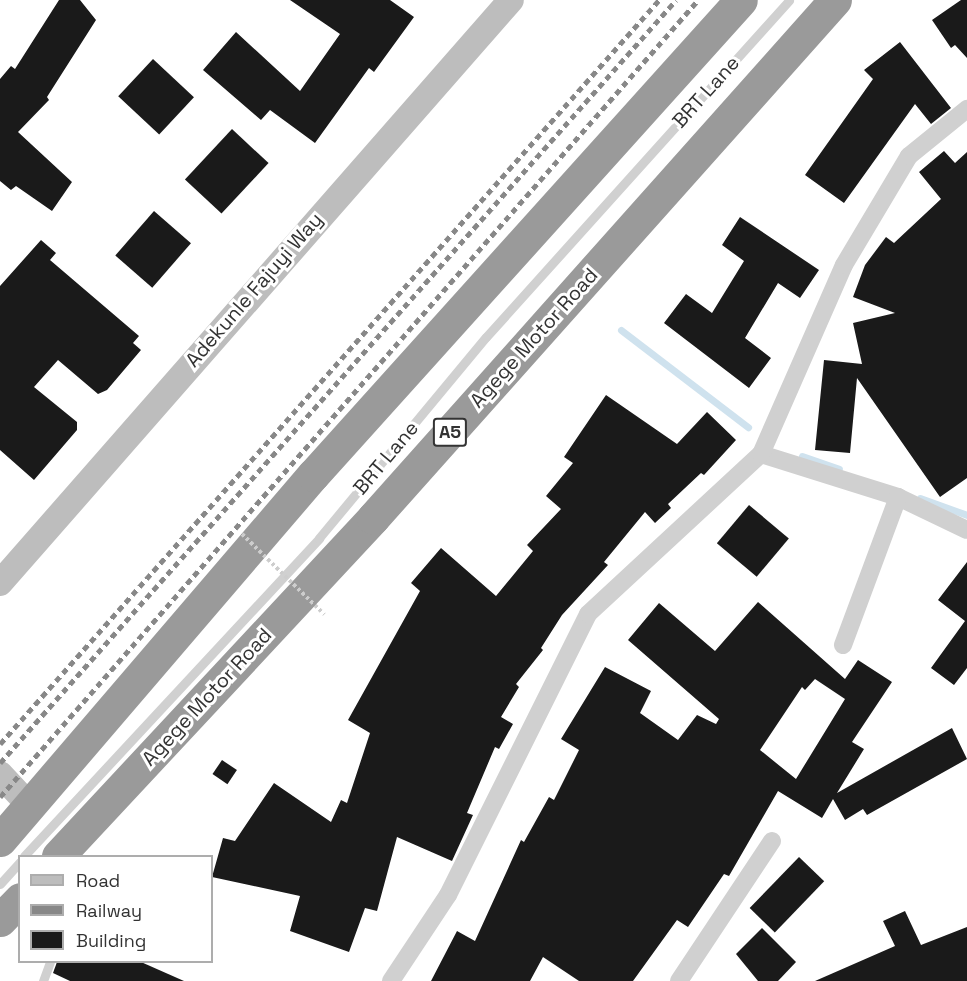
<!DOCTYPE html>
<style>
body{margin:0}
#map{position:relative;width:967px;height:981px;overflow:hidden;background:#fff;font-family:"Space Grotesk",sans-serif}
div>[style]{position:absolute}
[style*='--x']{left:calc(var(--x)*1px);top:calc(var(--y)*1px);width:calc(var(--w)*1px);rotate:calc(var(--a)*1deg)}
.stream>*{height:7px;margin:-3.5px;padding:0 3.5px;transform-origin:3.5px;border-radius:3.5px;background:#cfe2ee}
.building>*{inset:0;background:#1a1a1a;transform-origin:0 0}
.lane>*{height:9px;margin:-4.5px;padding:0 4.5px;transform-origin:4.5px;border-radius:4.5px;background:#d0d0d0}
.street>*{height:18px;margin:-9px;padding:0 9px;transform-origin:9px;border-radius:9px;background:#d0d0d0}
.secondary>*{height:26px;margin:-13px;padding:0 13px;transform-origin:13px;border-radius:13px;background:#bdbdbd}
.highway>*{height:33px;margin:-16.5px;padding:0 16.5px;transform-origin:16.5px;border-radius:16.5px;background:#9a9a9a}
.rail>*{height:4.5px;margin-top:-2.25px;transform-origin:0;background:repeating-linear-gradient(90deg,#888 0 6px,transparent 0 10.5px)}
.path-bridge>*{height:4px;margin-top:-2px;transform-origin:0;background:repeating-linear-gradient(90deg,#cdcdcd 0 3px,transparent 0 6px)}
span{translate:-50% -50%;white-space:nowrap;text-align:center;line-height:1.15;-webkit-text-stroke:6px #fff;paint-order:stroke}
.shield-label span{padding:2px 4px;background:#fff;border:2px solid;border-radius:4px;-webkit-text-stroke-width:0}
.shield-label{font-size:18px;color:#333;font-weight:700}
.street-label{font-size:20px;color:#333}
.legend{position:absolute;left:18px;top:855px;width:195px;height:108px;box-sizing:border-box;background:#fff;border:2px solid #adadad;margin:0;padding:8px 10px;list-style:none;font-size:18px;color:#333}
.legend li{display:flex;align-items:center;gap:12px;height:30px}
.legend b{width:30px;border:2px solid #adadad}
</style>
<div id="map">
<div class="stream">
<i style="--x:621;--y:330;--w:160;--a:37.4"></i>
<i style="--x:802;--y:456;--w:39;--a:19"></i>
<i style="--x:920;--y:498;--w:50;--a:19.9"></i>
</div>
<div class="building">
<i style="clip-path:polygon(59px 0,80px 0,96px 20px,47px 97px,49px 100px,18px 132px,72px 182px,52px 211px,16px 186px,11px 190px,0 181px,0 79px,11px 66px,15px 69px)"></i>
<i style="clip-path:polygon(290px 0,390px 0,414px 17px,374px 72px,369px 68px,315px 143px,270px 110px,261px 120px,203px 70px,236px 32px,300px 91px,340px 34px)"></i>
<i style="clip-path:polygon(961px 0,967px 0,967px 58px,955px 45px,951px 48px,932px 20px)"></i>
<i style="clip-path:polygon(900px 42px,951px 108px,931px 124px,915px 104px,844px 203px,805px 175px,873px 79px,864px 70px)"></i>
<i style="left:153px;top:59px;width:56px;height:51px;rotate:43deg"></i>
<i style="left:232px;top:129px;width:50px;height:69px;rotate:43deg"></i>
<i style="clip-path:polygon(944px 151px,955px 163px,967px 152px,967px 478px,940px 497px,857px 378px,850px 453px,815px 450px,824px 360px,862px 364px,853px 323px,895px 313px,853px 297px,865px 265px,886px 237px,894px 243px,941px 199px,919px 172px)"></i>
<i style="left:154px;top:211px;width:49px;height:59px;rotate:41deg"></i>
<i style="clip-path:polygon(740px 217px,819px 270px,800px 298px,778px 283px,745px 338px,771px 358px,749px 388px,664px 323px,686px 294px,712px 313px,744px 261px,722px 245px)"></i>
<i style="clip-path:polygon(41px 240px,56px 253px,50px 260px,139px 336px,133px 343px,141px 350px,107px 390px,98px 394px,58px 360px,34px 387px,77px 422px,77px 430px,34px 480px,0 450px,0 286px)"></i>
<i style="clip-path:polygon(606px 395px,677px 444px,707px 412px,736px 440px,704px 475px,701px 473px,668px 504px,671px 508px,655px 523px,645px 512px,604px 562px,608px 565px,562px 615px,541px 648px,543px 650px,516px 684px,519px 687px,501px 717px,513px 724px,499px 749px,495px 747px,467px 813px,473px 815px,452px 861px,397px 837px,377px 911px,365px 908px,349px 952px,290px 931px,300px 896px,212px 877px,223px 838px,235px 841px,274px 783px,331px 822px,341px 800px,347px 803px,370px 733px,348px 720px,420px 591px,411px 583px,441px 548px,496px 596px,533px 551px,527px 545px,561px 509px,546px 496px,573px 463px,564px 457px)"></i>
<i style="left:749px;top:505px;width:52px;height:50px;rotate:40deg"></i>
<i style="clip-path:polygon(967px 562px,967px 668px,954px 685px,931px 668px,965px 621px,938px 600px)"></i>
<i style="clip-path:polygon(evenodd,758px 602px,845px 679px,858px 660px,892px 682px,852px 742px,864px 749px,837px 793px,952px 728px,967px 759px,867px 815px,863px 809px,845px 820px,833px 799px,822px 818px,778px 791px,729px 876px,724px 874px,688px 927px,677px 920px,633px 981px,579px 981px,543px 957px,530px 981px,431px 981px,457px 931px,475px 941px,521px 840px,524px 842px,549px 797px,554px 800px,579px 750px,561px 739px,605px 667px,651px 691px,640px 713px,678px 740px,697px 715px,716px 724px,719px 719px,628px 640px,659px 603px,715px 651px,758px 602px,815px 679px,845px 699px,796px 779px,760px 750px,802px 687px,805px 690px,815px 679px)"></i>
<i style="left:222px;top:760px;width:18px;height:17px;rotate:34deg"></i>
<i style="left:799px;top:857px;width:35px;height:71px;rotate:44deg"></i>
<i style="clip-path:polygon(905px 911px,921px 945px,967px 927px,967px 981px,815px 981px,895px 946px,883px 921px)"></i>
<i style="clip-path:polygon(762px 928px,796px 962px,778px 981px,758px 981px,736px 954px)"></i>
<i style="clip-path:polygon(57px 962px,141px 962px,184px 981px,70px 981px,53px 973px)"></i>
</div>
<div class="lane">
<i style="--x:24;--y:856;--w:434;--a:-47.1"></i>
<i style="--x:319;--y:538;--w:261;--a:-50.3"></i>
<i style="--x:486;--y:337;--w:453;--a:-48"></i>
<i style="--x:0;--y:884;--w:30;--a:-48"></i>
<i style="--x:43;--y:981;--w:20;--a:-70"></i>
</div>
<div class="street">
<i style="--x:761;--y:454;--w:144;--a:17.4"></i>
<i style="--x:898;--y:497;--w:76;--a:25.6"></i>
<i style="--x:843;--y:645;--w:158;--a:-69.6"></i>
<i style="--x:391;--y:981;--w:103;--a:-56.5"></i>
<i style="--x:448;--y:895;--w:314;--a:-63.5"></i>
<i style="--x:588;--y:614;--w:236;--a:-42.8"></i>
<i style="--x:761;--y:454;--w:206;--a:-66.3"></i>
<i style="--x:844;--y:265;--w:127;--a:-59.2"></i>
<i style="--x:909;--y:156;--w:75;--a:-39"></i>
<i style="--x:679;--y:981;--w:168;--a:-56.4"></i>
</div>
<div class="secondary">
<i style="--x:0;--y:583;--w:775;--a:-48.77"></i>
<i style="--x:0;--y:774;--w:45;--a:46.8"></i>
</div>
<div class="highway">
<i style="--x:0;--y:840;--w:481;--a:-49.4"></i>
<i style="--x:313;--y:475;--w:639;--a:-47.98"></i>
<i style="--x:58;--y:856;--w:462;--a:-47"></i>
<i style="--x:373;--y:518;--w:694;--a:-48.27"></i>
<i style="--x:0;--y:920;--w:29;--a:-46"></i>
</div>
<div class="rail">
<i style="--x:0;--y:744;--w:994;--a:-48.47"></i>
<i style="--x:0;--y:763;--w:1019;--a:-48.46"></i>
<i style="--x:0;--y:797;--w:1059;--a:-48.79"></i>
</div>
<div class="path-bridge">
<i style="--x:242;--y:534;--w:115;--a:44.3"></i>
</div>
<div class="shield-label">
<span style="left:450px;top:432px">A5</span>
</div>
<div class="street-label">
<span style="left:706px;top:92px;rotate:-48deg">BRT Lane</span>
<span style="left:254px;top:290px;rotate:-49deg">Adekunle Fajuyi Way</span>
<span style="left:534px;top:338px;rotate:-48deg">Agege Motor Road</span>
<span style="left:386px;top:458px;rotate:-50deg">BRT Lane</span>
<span style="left:207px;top:697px;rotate:-47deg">Agege Motor Road</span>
</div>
<ul class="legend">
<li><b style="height:8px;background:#bdbdbd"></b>Road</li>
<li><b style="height:8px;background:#888"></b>Railway</li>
<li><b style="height:16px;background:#1a1a1a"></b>Building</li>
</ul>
</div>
